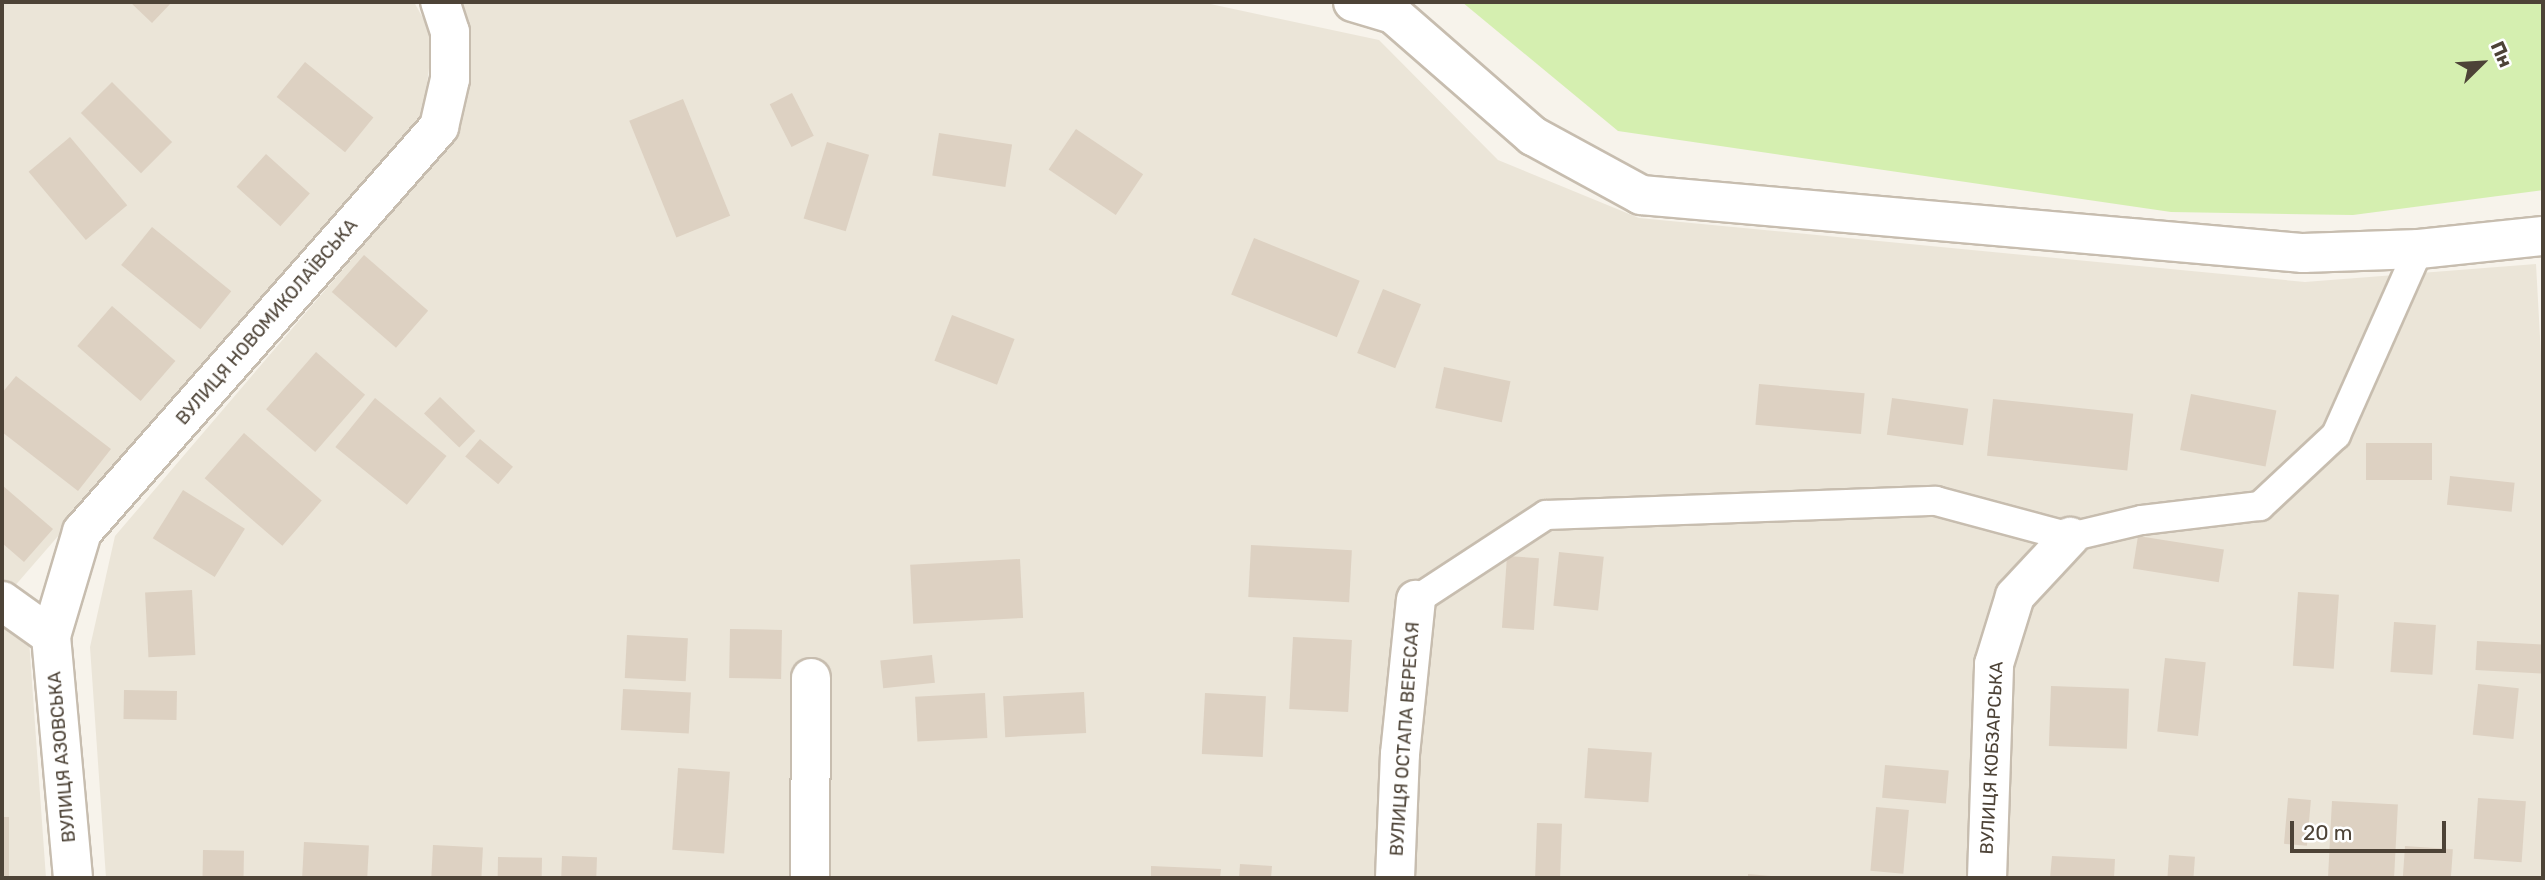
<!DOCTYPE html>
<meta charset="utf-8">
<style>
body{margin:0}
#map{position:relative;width:2545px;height:880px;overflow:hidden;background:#f7f3eb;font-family:Rubik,sans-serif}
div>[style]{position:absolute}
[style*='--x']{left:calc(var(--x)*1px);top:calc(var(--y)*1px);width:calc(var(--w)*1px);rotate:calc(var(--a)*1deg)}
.residential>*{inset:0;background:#ebe5d8}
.green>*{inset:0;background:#d5efb0}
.building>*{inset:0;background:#ddd1c2;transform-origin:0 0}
.roads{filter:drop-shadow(2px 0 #c7bdaf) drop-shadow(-2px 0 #c7bdaf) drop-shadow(0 2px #c7bdaf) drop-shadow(0 -2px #c7bdaf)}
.service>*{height:28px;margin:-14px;padding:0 14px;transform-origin:14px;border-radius:14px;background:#fff}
.minor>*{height:38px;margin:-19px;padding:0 19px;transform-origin:19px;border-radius:19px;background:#fff}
span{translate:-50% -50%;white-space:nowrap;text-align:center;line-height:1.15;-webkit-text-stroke:5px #fff;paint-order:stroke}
.street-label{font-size:18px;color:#4d4337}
.frame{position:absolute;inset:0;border:4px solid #4d4337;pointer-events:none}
.north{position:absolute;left:2447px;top:28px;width:70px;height:70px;-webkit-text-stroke:5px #fff;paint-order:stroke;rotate:66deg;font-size:19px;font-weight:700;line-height:28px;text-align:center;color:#4d4337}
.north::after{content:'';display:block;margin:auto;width:24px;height:32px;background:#4d4337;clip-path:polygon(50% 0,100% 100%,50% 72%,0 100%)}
.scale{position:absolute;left:2290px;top:821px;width:156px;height:32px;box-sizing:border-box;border:4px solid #4d4337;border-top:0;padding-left:9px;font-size:21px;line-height:24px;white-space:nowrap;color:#4d4337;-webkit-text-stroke:5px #fff;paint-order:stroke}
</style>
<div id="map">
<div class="residential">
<i style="clip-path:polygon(2px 2px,414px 2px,433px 36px,423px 116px,13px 588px,2px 581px)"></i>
<i style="clip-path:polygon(459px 2px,1201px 2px,1379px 40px,1498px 160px,1639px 218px,2305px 282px,2536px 264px,2543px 392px,2543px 878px,106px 878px,90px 647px,115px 536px,456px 137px,463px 33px)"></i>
<i style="clip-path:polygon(2px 622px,29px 640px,46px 878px,2px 878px)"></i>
</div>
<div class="green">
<i style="clip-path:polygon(1462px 2px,2543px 2px,2543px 190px,2353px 215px,2171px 212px,1618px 131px)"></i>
</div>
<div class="building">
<i style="clip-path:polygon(130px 2px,172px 2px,152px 23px)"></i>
<i style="left:305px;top:62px;width:88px;height:45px;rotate:39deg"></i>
<i style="left:112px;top:82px;width:85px;height:44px;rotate:45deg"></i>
<i style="left:792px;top:93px;width:48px;height:25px;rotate:63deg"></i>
<i style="left:683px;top:99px;width:126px;height:58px;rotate:68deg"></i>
<i style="left:1076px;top:129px;width:81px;height:49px;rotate:34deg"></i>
<i style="left:939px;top:133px;width:74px;height:43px;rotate:9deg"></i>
<i style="left:70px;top:137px;width:89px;height:54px;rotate:50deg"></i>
<i style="left:827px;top:142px;width:44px;height:80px;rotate:17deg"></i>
<i style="left:266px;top:154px;width:59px;height:44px;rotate:42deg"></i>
<i style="left:152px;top:227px;width:102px;height:49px;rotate:39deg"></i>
<i style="left:1254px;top:238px;width:114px;height:61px;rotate:22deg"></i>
<i style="left:364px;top:255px;width:85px;height:49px;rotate:41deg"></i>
<i style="left:1383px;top:289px;width:41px;height:69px;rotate:22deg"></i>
<i style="left:112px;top:306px;width:84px;height:53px;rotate:41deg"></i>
<i style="left:952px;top:315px;width:67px;height:49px;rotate:21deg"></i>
<i style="left:316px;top:352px;width:65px;height:76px;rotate:41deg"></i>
<i style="left:1444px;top:367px;width:68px;height:42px;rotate:12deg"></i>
<i style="clip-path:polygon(16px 376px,111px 449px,78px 491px,2px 432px,2px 393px)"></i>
<i style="left:1759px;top:384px;width:106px;height:41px;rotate:5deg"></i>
<i style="left:2191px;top:394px;width:87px;height:57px;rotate:11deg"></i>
<i style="left:440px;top:397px;width:49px;height:23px;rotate:44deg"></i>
<i style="left:375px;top:398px;width:92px;height:63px;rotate:39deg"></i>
<i style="left:1892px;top:398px;width:77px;height:37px;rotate:8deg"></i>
<i style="left:1993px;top:399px;width:141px;height:57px;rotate:6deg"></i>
<i style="left:244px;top:433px;width:103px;height:60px;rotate:41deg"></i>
<i style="left:480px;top:439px;width:43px;height:23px;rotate:40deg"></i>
<i style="left:2366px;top:443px;width:66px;height:37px"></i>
<i style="left:2450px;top:476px;width:65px;height:29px;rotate:6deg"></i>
<i style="clip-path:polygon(2px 485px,53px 529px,24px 562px,2px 543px)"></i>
<i style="left:183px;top:490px;width:73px;height:57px;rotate:32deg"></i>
<i style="left:2138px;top:536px;width:87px;height:33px;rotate:9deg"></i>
<i style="left:1251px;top:545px;width:101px;height:52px;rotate:3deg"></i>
<i style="left:1559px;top:552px;width:45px;height:54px;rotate:6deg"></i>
<i style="left:1507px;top:556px;width:32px;height:72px;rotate:4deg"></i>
<i style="left:1020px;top:559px;width:59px;height:110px;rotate:87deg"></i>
<i style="left:192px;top:590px;width:65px;height:47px;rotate:87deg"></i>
<i style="left:2298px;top:592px;width:41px;height:74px;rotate:4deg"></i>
<i style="left:2394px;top:622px;width:42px;height:50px;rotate:4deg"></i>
<i style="left:730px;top:629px;width:52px;height:49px;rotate:1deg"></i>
<i style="left:627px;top:635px;width:61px;height:43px;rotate:3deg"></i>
<i style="left:1293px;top:637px;width:59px;height:72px;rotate:3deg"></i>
<i style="left:2477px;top:641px;width:66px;height:29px;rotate:3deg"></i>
<i style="left:932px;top:655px;width:28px;height:52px;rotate:84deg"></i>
<i style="left:2165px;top:658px;width:41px;height:74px;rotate:6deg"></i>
<i style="left:2478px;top:684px;width:41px;height:51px;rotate:6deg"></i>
<i style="left:2051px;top:686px;width:78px;height:60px;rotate:2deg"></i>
<i style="left:623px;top:689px;width:68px;height:41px;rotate:3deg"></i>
<i style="left:124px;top:690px;width:53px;height:29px;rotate:1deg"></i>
<i style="left:1084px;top:692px;width:41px;height:81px;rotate:87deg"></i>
<i style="left:985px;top:693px;width:45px;height:70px;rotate:87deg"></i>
<i style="left:1205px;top:693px;width:61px;height:61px;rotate:3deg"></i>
<i style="left:1588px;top:748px;width:64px;height:50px;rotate:4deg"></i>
<i style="left:1885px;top:765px;width:64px;height:33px;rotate:5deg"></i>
<i style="left:678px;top:768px;width:52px;height:82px;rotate:4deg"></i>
<i style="left:2288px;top:798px;width:23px;height:46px;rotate:5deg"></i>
<i style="left:2478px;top:798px;width:48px;height:61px;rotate:4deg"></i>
<i style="left:2332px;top:801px;width:66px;height:77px;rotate:3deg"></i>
<i style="left:1876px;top:807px;width:33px;height:64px;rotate:5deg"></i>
<i style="left:2px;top:817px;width:7px;height:61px"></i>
<i style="left:1537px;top:823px;width:25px;height:55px;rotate:2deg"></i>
<i style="left:304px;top:842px;width:65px;height:36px;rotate:3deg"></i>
<i style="left:433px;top:845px;width:50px;height:33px;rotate:3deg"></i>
<i style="left:2405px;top:846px;width:48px;height:32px;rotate:4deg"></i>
<i style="left:203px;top:850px;width:41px;height:28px;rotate:1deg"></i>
<i style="left:2169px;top:855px;width:26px;height:23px;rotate:4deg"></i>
<i style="left:562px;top:856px;width:35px;height:22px;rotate:2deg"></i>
<i style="clip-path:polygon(2052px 856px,2115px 859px,2114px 878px,2050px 878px)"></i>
<i style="left:498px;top:857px;width:44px;height:21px;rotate:1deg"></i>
<i style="clip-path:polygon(1240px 864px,1272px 866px,1271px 878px,1239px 878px)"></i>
<i style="clip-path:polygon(1151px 866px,1221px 869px,1220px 878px,1151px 878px)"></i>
<i style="clip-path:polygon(1748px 874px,1771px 876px,1771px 878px,1748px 878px)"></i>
<i style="left:952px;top:876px;width:103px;height:2px"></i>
</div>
<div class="roads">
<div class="service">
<i style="--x:1416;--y:600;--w:155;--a:-33.2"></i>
<i style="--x:1546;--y:515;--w:390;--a:-2.1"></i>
<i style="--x:1936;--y:501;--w:139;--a:15"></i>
<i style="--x:2070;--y:537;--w:74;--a:-13.3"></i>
<i style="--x:2142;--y:520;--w:119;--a:-6.8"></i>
<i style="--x:2260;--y:506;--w:104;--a:-43.1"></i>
<i style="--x:2336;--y:435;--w:204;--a:-66"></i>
</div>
<div class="minor">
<i style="--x:1353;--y:2;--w:42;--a:16.7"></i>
<i style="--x:1393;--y:14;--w:186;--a:41.1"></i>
<i style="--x:1533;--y:136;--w:123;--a:28.6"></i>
<i style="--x:1641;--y:195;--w:665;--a:5.01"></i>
<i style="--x:2303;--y:253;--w:116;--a:-2"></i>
<i style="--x:2419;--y:249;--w:125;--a:-6"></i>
<i style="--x:2;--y:601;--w:60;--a:35.5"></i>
<i style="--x:73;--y:878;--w:243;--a:-95.2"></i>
<i style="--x:51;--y:636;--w:109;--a:-73.4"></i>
<i style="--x:82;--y:532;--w:540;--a:-48.6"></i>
<i style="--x:439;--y:127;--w:49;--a:-77.1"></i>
<i style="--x:450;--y:79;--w:47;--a:-90"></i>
<i style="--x:450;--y:32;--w:32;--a:-108"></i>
<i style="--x:810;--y:878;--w:200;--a:-89.7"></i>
<i style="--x:1395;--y:878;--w:124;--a:-87.7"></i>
<i style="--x:1400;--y:754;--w:155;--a:-84.1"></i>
<i style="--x:1987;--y:878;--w:214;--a:-88.1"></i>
<i style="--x:1994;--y:664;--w:71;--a:-72.8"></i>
<i style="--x:2015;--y:596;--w:81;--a:-47"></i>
</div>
</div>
<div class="street-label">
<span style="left:267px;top:322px;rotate:-49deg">ВУЛИЦЯ НОВОМИКОЛАЇВСЬКА</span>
<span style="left:1405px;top:739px;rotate:-86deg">ВУЛИЦЯ ОСТАПА ВЕРЕСАЯ</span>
<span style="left:62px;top:757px;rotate:-95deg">ВУЛИЦЯ АЗОВСЬКА</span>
<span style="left:1992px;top:758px;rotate:-87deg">ВУЛИЦЯ КОБЗАРСЬКА</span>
</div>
<div class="frame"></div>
<div class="north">Пн</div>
<div class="scale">20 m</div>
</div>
